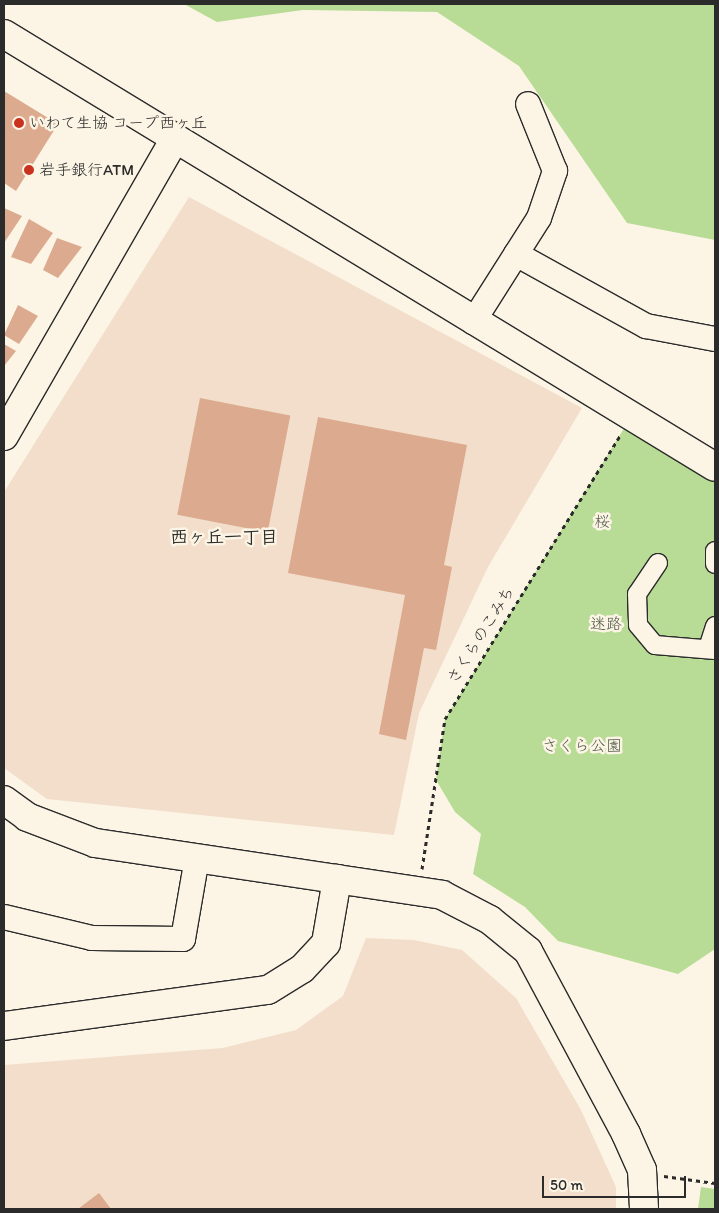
<!DOCTYPE html>
<meta charset="utf-8">
<style>
body{margin:0}
#map{position:relative;width:719px;height:1213px;overflow:hidden;background:#fcf5e5;font-family:Itim,"Klee One",sans-serif}
div>[style]{position:absolute}
[style*='--x']{left:calc(var(--x)*1px);top:calc(var(--y)*1px);width:calc(var(--w)*1px);rotate:calc(var(--a)*1deg)}
.built>*{inset:0;background:#f2decb}
.green>*{inset:0;background:#b8dc96}
.building>*{inset:0;background:#dcaa8e;transform-origin:0 0}
.path>*{height:3px;margin-top:-1.5px;transform-origin:0;background:repeating-linear-gradient(90deg,#2b2b2b 0 4px,transparent 0 8px)}
.roads{filter:drop-shadow(1px 0 #2b2b2b) drop-shadow(-1px 0 #2b2b2b) drop-shadow(0 1px #2b2b2b) drop-shadow(0 -1px #2b2b2b)}
.pedestrian>*{height:18px;margin:-9px;padding:0 9px;transform-origin:9px;border-radius:9px;background:#fcf5e5}
.minor>*{height:24px;margin:-12px;padding:0 12px;transform-origin:12px;border-radius:12px;background:#fcf5e5}
.tertiary>*{height:28px;margin:-14px;padding:0 14px;transform-origin:14px;border-radius:14px;background:#fcf5e5}
.dots>*{width:14px;height:14px;translate:-50% -50%;box-sizing:border-box;border:2px solid #fcf5e5;border-radius:50%}
span{translate:-50% -50%;white-space:nowrap;text-align:center;line-height:1.15;-webkit-text-stroke:5px #fcf5e5;paint-order:stroke}
.poi-label{font-size:16px;color:#2b2b2b}
.left{translate:0 -50%;text-align:left}
.park-label{font-size:16px;color:#4e5746}
.street-label{font-size:16px;color:#2b2b2b}
.neighbourhood-label{font-size:18px;color:#2b2b2b;font-weight:700}
.frame{position:absolute;inset:0;border:5px solid #2b2b2b;pointer-events:none}
.scale{position:absolute;left:542px;top:1176px;width:144px;height:22px;box-sizing:border-box;border:2px solid #2b2b2b;border-top:0;padding-left:6px;font-size:15px;line-height:18px;white-space:nowrap;color:#2b2b2b;-webkit-text-stroke:4px #fcf5e5;paint-order:stroke}
</style>
<div id="map">
<div class="built">
<i style="clip-path:polygon(189px 197px,582px 408px,488px 567px,419px 713px,394px 835px,47px 799px,4px 768px,4px 492px)"></i>
<i style="clip-path:polygon(366px 938px,414px 940px,462px 950px,516px 998px,581px 1110px,616px 1187px,616px 1209px,4px 1209px,4px 1065px,223px 1048px,296px 1030px,343px 996px)"></i>
</div>
<div class="green">
<i style="clip-path:polygon(184px 4px,715px 4px,715px 240px,627px 223px,519px 66px,437px 12px,303px 10px,217px 22px)"></i>
<i style="clip-path:polygon(631px 417px,715px 469px,715px 949px,678px 974px,558px 941px,525px 907px,473px 874px,481px 834px,455px 812px,436px 780px,445px 719px)"></i>
<i style="clip-path:polygon(701px 1187px,715px 1189px,715px 1209px,698px 1209px)"></i>
</div>
<div class="building">
<i style="clip-path:polygon(4px 91px,58px 124px,16px 191px,4px 183px)"></i>
<i style="clip-path:polygon(4px 208px,22px 216px,4px 243px)"></i>
<i style="clip-path:polygon(29px 219px,53px 233px,31px 264px,11px 257px)"></i>
<i style="clip-path:polygon(57px 238px,82px 247px,58px 278px,43px 270px)"></i>
<i style="clip-path:polygon(18px 305px,38px 316px,19px 344px,4px 335px)"></i>
<i style="clip-path:polygon(4px 344px,16px 351px,4px 366px)"></i>
<i style="left:200px;top:398px;width:92px;height:119px;rotate:11deg"></i>
<i style="clip-path:polygon(318px 417px,467px 445px,444px 565px,452px 567px,436px 650px,424px 648px,406px 740px,379px 734px,405px 595px,288px 573px)"></i>
<i style="clip-path:polygon(99px 1193px,111px 1209px,78px 1209px)"></i>
</div>
<div class="path">
<i style="--x:422;--y:869;--w:152;--a:-81.3"></i>
<i style="--x:445;--y:719;--w:335;--a:-58.3"></i>
<i style="--x:664;--y:1176;--w:51;--a:7.8"></i>
</div>
<div class="roads">
<div class="pedestrian">
<i style="--x:715;--y:551;--w:13;--a:90"></i>
<i style="--x:658;--y:563;--w:37;--a:124"></i>
<i style="--x:637;--y:594;--w:31;--a:88"></i>
<i style="--x:638;--y:625;--w:26;--a:50"></i>
<i style="--x:655;--y:645;--w:60;--a:4.8"></i>
<i style="--x:708;--y:648;--w:23;--a:-72"></i>
</div>
<div class="minor">
<i style="--x:516;--y:254;--w:149;--a:29"></i>
<i style="--x:646;--y:326;--w:70;--a:10.7"></i>
<i style="--x:473;--y:322;--w:123;--a:-57.6"></i>
<i style="--x:539;--y:218;--w:50;--a:-71.2"></i>
<i style="--x:555;--y:171;--w:72;--a:-111.9"></i>
<i style="--x:4;--y:917;--w:90;--a:13.4"></i>
<i style="--x:92;--y:938;--w:91;--a:0.6"></i>
<i style="--x:183;--y:939;--w:82;--a:-80.2"></i>
</div>
<div class="tertiary">
<i style="--x:4;--y:34;--w:832;--a:31.34"></i>
<i style="--x:4;--y:436;--w:341;--a:-60.1"></i>
<i style="--x:4;--y:800;--w:29;--a:36"></i>
<i style="--x:27;--y:817;--w:73;--a:20.9"></i>
<i style="--x:95;--y:843;--w:351;--a:8.5"></i>
<i style="--x:442;--y:895;--w:54;--a:27.5"></i>
<i style="--x:490;--y:920;--w:49;--a:39.2"></i>
<i style="--x:528;--y:951;--w:208;--a:61.8"></i>
<i style="--x:626;--y:1134;--w:39;--a:66"></i>
<i style="--x:642;--y:1170;--w:39;--a:87"></i>
<i style="--x:4;--y:1026;--w:266;--a:-7.8"></i>
<i style="--x:268;--y:990;--w:40;--a:-32"></i>
<i style="--x:302;--y:969;--w:35;--a:-47"></i>
<i style="--x:326;--y:943;--w:65;--a:-80.2"></i>
</div>
</div>
<div class="dots">
<i style="left:19px;top:123px;background:#c8321e"></i>
<i style="left:29px;top:170px;background:#c8321e"></i>
</div>
<div class="poi-label">
<span class="left" style="left:29px;top:123px">いわて生協 コープ西ヶ丘</span>
<span class="left" style="left:39px;top:170px">岩手銀行ATM</span>
</div>
<div class="park-label">
<span style="left:602px;top:522px">桜</span>
<span style="left:606px;top:624px">迷路</span>
<span style="left:582px;top:746px">さくら公園</span>
</div>
<div class="street-label">
<span style="left:481px;top:635px;rotate:-58deg">さくらのこみち</span>
</div>
<div class="neighbourhood-label">
<span style="left:224px;top:537px">西ヶ丘一丁目</span>
</div>
<div class="frame"></div>
<div class="scale">50 m</div>
</div>
